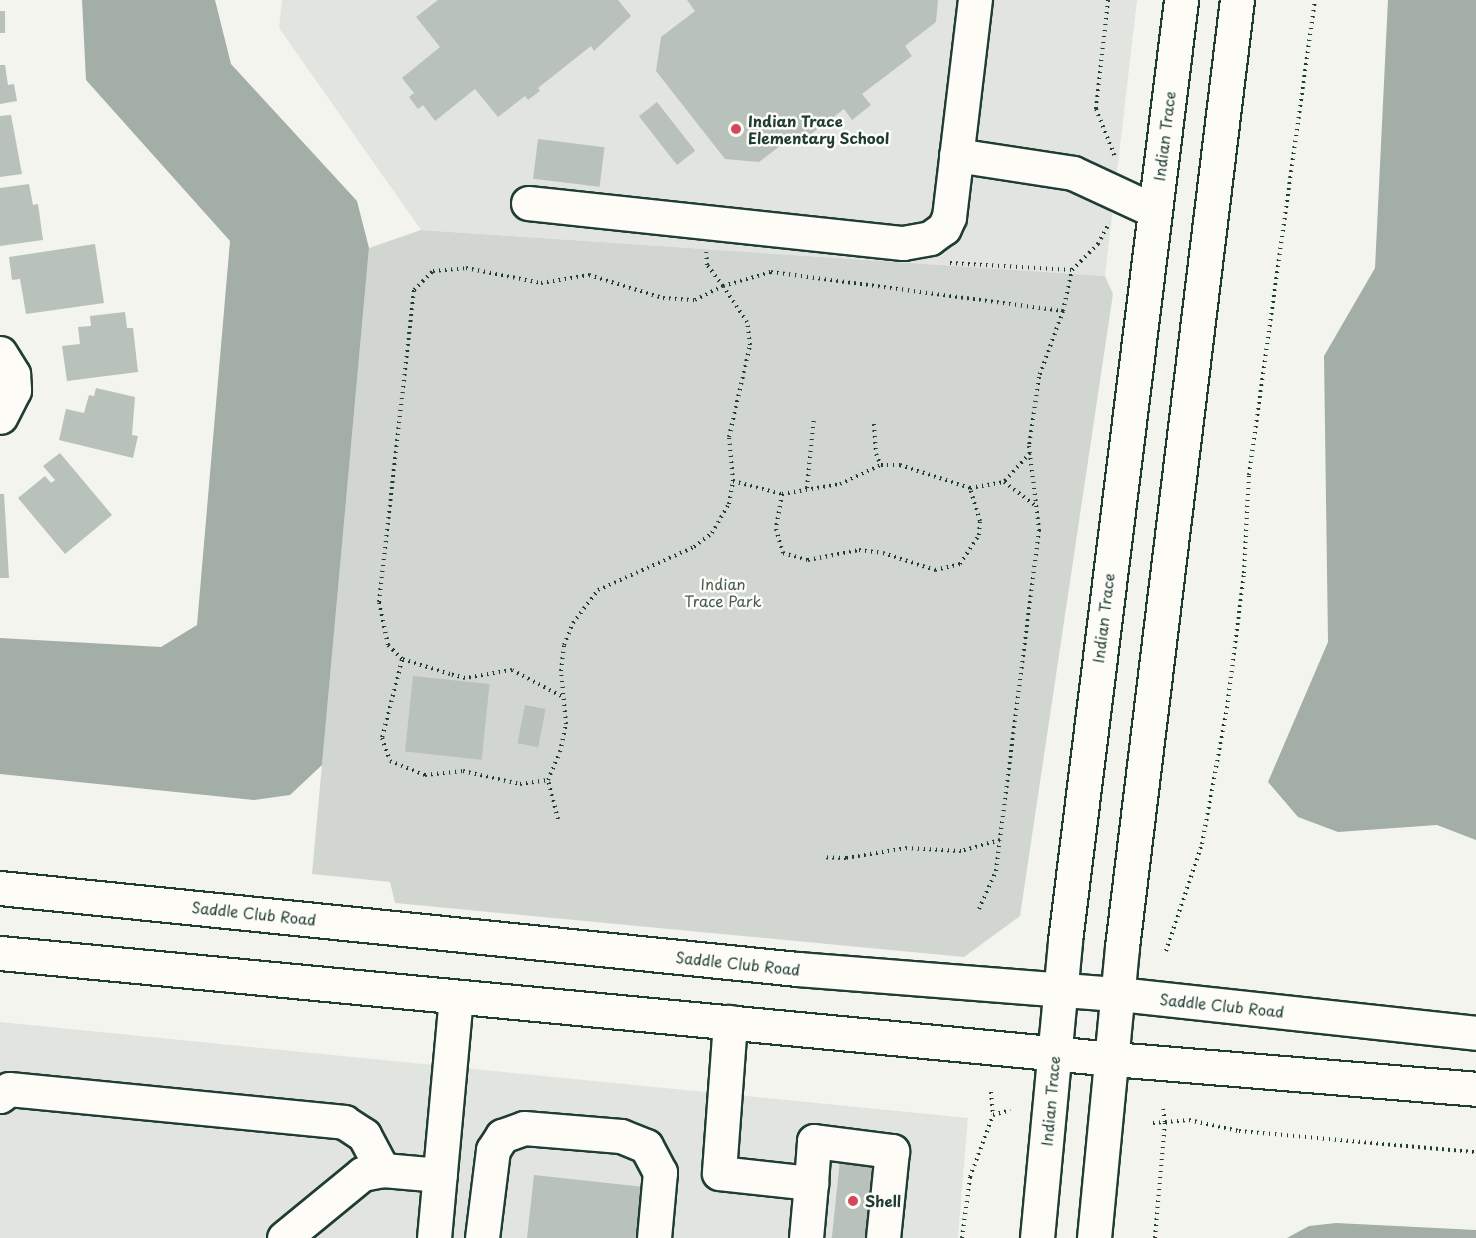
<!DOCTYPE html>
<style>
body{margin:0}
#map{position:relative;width:1476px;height:1238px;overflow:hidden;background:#f4f4ef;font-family:"Playpen Sans",sans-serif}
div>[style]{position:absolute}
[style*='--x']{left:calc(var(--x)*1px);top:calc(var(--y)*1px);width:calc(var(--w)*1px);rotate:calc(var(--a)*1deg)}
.built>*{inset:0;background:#e2e5df}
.green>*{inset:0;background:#d1d6d1}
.water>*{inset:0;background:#a3aea7}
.building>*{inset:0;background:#b9c1bb;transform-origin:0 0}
.path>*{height:4px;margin-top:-2px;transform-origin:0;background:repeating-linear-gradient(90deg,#1f3d34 0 1.5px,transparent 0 6px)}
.roads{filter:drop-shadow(2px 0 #1f3d34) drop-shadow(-2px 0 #1f3d34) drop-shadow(0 2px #1f3d34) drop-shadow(0 -2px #1f3d34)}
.minor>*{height:33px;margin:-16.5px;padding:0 16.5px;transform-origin:16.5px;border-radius:16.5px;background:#fdfcf7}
.major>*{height:33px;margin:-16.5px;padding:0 16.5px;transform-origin:16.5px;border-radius:16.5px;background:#fdfcf7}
.dots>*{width:16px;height:16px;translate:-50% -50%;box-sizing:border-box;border:3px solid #fdfcf7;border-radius:50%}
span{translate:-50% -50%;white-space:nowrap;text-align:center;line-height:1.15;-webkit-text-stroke:5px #fdfcf7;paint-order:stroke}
.poi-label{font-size:15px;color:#1f3d34;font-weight:700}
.left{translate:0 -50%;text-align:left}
.street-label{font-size:15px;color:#1f3d34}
.park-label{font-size:15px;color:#435c53}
</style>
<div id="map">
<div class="built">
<i style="clip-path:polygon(282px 0,1137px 0,1105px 276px,421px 230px,279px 28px)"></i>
<i style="clip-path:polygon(0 1022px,968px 1118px,958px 1238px,0 1238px)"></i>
</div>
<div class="green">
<i style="clip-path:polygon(421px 230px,1105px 276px,1113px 294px,1020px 916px,964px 957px,395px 903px,390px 882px,312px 874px,369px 248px)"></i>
</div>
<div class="water">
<i style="clip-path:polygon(82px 0,215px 0,231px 64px,357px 201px,369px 248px,322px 765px,290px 795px,254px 800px,0 774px,0 638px,161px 647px,197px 625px,230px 241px,86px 80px)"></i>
<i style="clip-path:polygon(1388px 0,1476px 0,1476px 840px,1437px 825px,1338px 832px,1298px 817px,1268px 782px,1328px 642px,1324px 356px,1375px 268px)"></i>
<i style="clip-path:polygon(1336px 1223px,1476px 1230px,1476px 1238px,1287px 1238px,1309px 1226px)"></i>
</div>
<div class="building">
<i style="clip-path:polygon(438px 0,618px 0,631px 16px,594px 51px,591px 46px,538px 88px,540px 91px,528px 100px,525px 96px,498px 117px,475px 89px,435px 121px,423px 105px,418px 109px,409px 97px,414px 93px,402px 78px,440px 47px,416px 17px)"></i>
<i style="clip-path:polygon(687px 0,938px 0,936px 22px,905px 46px,912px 56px,862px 94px,871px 105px,852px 120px,844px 109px,794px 147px,788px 140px,759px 162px,725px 159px,656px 71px,661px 37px,695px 11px)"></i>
<i style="left:0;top:11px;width:5px;height:22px"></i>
<i style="clip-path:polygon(0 65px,5px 65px,8px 85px,14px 84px,17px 101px,0 104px)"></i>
<i style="left:657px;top:102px;width:62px;height:23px;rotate:52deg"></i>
<i style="clip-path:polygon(11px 115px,22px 174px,0 177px,0 116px)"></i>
<i style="left:538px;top:139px;width:67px;height:40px;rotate:7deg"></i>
<i style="clip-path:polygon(29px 184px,33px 205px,38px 204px,43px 240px,0 246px,0 188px)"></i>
<i style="clip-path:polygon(95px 244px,104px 303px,26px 314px,20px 279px,12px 280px,9px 257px)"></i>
<i style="clip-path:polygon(125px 312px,127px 328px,133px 328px,138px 372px,67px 381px,62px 346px,80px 344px,78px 327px,91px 326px,90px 316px)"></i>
<i style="clip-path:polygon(96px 388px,135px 397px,132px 435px,138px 436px,133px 458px,59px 440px,66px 409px,84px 413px,89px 395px,94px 396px)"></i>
<i style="clip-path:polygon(60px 453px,112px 515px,65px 554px,18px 498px,45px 476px,51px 483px,55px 480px,43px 466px)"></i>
<i style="clip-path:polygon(0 494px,4px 494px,9px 578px,0 578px)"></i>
<i style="left:413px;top:676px;width:77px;height:76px;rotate:6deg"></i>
<i style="left:525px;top:705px;width:21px;height:39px;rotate:11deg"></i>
<i style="left:840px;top:1160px;width:36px;height:79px;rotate:6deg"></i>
<i style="clip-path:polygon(534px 1175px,644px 1187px,639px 1238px,527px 1238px)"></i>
</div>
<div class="path">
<i style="--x:1108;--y:0;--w:110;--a:96.3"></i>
<i style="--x:1096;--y:109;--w:52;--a:68.4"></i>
<i style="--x:950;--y:263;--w:122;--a:3.3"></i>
<i style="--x:1063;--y:311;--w:42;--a:-77.6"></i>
<i style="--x:1072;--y:270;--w:37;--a:-45"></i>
<i style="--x:1098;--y:244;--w:24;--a:-62"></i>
<i style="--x:874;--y:424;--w:30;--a:86"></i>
<i style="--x:876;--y:454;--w:12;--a:66"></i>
<i style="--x:1030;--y:453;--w:39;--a:132"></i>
<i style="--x:1004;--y:482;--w:39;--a:37"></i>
<i style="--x:733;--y:481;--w:51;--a:14.9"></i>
<i style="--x:782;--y:494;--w:59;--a:-9.8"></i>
<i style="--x:840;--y:484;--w:45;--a:-24.9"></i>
<i style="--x:881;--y:465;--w:19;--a:0"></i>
<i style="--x:900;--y:465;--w:74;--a:18.2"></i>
<i style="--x:970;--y:488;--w:35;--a:-10"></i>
<i style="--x:807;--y:488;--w:72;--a:-84.4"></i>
<i style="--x:782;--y:494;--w:36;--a:100"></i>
<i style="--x:776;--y:529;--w:25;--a:74"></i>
<i style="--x:783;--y:553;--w:26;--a:16"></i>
<i style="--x:808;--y:560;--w:52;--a:-11.1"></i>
<i style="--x:859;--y:550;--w:24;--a:7"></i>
<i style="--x:883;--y:553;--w:55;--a:18.1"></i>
<i style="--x:935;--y:570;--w:26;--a:-13"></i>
<i style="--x:960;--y:564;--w:35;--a:-57"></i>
<i style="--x:979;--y:535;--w:14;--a:-86"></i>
<i style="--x:980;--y:521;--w:34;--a:-107"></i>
<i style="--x:402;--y:660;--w:81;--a:104.4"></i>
<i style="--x:382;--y:738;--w:24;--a:71"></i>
<i style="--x:390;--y:761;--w:38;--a:22"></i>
<i style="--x:425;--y:775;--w:38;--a:-6"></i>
<i style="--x:463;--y:771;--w:58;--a:12.8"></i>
<i style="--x:520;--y:784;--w:28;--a:-8"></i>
<i style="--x:561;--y:696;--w:55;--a:-152"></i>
<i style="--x:512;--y:670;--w:48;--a:170.3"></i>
<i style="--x:465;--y:678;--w:16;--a:-165"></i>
<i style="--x:450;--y:674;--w:50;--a:-162.6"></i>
<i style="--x:402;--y:659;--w:20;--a:-135"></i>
<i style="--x:388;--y:645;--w:44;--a:-101.8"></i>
<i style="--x:379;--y:602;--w:314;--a:-83.6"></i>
<i style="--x:414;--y:290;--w:27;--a:-45"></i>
<i style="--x:433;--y:271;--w:33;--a:-5"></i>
<i style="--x:466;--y:268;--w:76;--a:11.3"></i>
<i style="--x:541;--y:283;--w:49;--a:-9.5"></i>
<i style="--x:589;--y:275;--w:77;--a:17.3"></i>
<i style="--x:663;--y:298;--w:32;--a:4"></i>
<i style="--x:695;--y:300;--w:31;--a:-27"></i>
<i style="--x:723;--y:286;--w:26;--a:-127"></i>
<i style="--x:707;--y:265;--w:13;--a:-94"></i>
<i style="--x:558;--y:819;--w:40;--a:-104.4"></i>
<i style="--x:548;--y:780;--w:30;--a:-67"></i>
<i style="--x:560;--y:752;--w:29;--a:-78"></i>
<i style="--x:566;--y:724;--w:53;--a:-95.4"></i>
<i style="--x:561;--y:671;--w:26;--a:-83"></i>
<i style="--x:564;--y:645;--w:24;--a:-68"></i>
<i style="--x:573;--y:623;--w:41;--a:-52.9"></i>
<i style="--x:598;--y:590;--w:105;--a:-24.1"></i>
<i style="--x:694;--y:547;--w:23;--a:-38"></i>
<i style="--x:712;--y:533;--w:34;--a:-60"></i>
<i style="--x:729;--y:504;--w:23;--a:-80"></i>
<i style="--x:733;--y:481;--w:44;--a:-95.2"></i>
<i style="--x:729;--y:437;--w:94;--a:-77.1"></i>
<i style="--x:750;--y:345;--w:23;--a:-97"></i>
<i style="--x:747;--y:322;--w:43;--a:-123.7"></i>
<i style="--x:723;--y:286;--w:50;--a:-16.3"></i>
<i style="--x:771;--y:272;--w:295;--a:7.6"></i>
<i style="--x:1063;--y:311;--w:70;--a:110"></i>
<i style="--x:1039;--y:377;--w:70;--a:98.2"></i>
<i style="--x:1029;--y:446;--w:85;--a:83.2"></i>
<i style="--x:1039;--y:530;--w:312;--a:97.2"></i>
<i style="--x:1000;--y:840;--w:41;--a:164.2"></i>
<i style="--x:961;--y:851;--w:54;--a:-176.8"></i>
<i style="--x:907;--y:848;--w:62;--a:170.7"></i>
<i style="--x:846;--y:858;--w:23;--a:-178"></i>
<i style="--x:979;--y:909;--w:42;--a:-65.9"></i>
<i style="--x:996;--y:871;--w:31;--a:-83"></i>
<i style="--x:1166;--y:951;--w:113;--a:-71.4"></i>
<i style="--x:1202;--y:844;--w:138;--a:-79.6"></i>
<i style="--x:1227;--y:708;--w:136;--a:-82.8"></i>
<i style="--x:1244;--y:573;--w:98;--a:-87.1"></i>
<i style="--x:1249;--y:475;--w:480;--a:-82.1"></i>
<i style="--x:991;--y:1092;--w:23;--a:85"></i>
<i style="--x:993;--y:1115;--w:18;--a:-16"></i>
<i style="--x:1153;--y:1123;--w:12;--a:-5"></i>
<i style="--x:1165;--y:1122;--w:13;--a:-99"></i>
<i style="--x:962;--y:1238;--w:62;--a:-82.5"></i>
<i style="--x:970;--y:1177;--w:66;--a:-69.6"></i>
<i style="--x:1155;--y:1238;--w:116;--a:-85.1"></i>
<i style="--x:1165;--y:1122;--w:24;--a:-5"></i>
<i style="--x:1189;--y:1120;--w:51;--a:12.4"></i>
<i style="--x:1239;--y:1131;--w:238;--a:5.1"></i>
</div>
<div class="roads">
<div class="minor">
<i style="--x:956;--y:155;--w:118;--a:8.7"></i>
<i style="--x:1073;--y:173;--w:90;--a:24.9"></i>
<i style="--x:528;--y:203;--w:377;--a:6.1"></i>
<i style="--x:903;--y:243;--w:27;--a:-10"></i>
<i style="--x:930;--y:238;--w:17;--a:-36"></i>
<i style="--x:944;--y:228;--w:12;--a:-66"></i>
<i style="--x:949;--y:217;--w:219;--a:-83.2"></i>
<i style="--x:0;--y:353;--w:25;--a:58"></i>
<i style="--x:13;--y:374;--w:16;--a:86"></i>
<i style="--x:14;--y:390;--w:30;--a:117"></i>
<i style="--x:0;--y:888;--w:802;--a:5.8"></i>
<i style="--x:798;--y:969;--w:321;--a:4.5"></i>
<i style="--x:1118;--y:994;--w:360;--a:6.2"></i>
<i style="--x:0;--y:953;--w:1118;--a:5.44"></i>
<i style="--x:1113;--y:1059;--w:364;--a:4.7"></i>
<i style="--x:730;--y:1022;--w:151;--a:94.2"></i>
<i style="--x:719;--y:1173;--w:93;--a:6.2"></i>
<i style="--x:811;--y:1183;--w:55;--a:95.2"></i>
<i style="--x:0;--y:1096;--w:11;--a:-38"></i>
<i style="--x:9;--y:1089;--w:337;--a:5.6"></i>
<i style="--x:344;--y:1122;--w:24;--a:33"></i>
<i style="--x:364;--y:1135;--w:40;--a:62"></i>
<i style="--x:811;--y:1183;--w:42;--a:-85.9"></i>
<i style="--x:814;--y:1141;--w:79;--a:7.3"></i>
<i style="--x:892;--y:1151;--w:87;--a:95.9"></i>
<i style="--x:284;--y:1238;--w:101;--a:-39.4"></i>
<i style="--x:362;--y:1174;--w:21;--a:-11"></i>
<i style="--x:383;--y:1170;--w:57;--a:5"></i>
<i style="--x:434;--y:1238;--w:242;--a:-84.8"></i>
<i style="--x:482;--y:1238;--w:89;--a:-82.9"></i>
<i style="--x:493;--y:1150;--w:17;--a:-57"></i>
<i style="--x:502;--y:1136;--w:23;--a:-20"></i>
<i style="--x:524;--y:1128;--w:97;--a:4.7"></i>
<i style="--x:621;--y:1136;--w:27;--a:22"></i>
<i style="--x:646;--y:1146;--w:30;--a:62"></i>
<i style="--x:660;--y:1172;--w:66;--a:95.2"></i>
</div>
<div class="major">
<i style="--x:1037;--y:1238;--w:298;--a:-84.6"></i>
<i style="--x:1065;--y:941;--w:948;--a:-82.97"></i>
<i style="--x:1094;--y:1238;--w:292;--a:-84.5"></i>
<i style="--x:1122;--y:947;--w:954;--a:-83.08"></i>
</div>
</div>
<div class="dots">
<i style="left:736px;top:129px;background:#d1495b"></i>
<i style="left:853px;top:1201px;background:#d1495b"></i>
</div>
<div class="poi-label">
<span class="left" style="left:748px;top:129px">Indian Trace<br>Elementary School</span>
<span class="left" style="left:865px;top:1201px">Shell</span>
</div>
<div class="street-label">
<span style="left:1164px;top:136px;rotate:-83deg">Indian Trace</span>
<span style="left:1103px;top:618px;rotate:-83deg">Indian Trace</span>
<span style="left:254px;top:913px;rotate:6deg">Saddle Club Road</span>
<span style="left:738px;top:963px;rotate:6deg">Saddle Club Road</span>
<span style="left:1222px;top:1005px;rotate:6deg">Saddle Club Road</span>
<span style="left:1050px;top:1101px;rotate:-85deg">Indian Trace</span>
</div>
<div class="park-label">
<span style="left:723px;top:592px">Indian<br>Trace Park</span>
</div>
</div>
